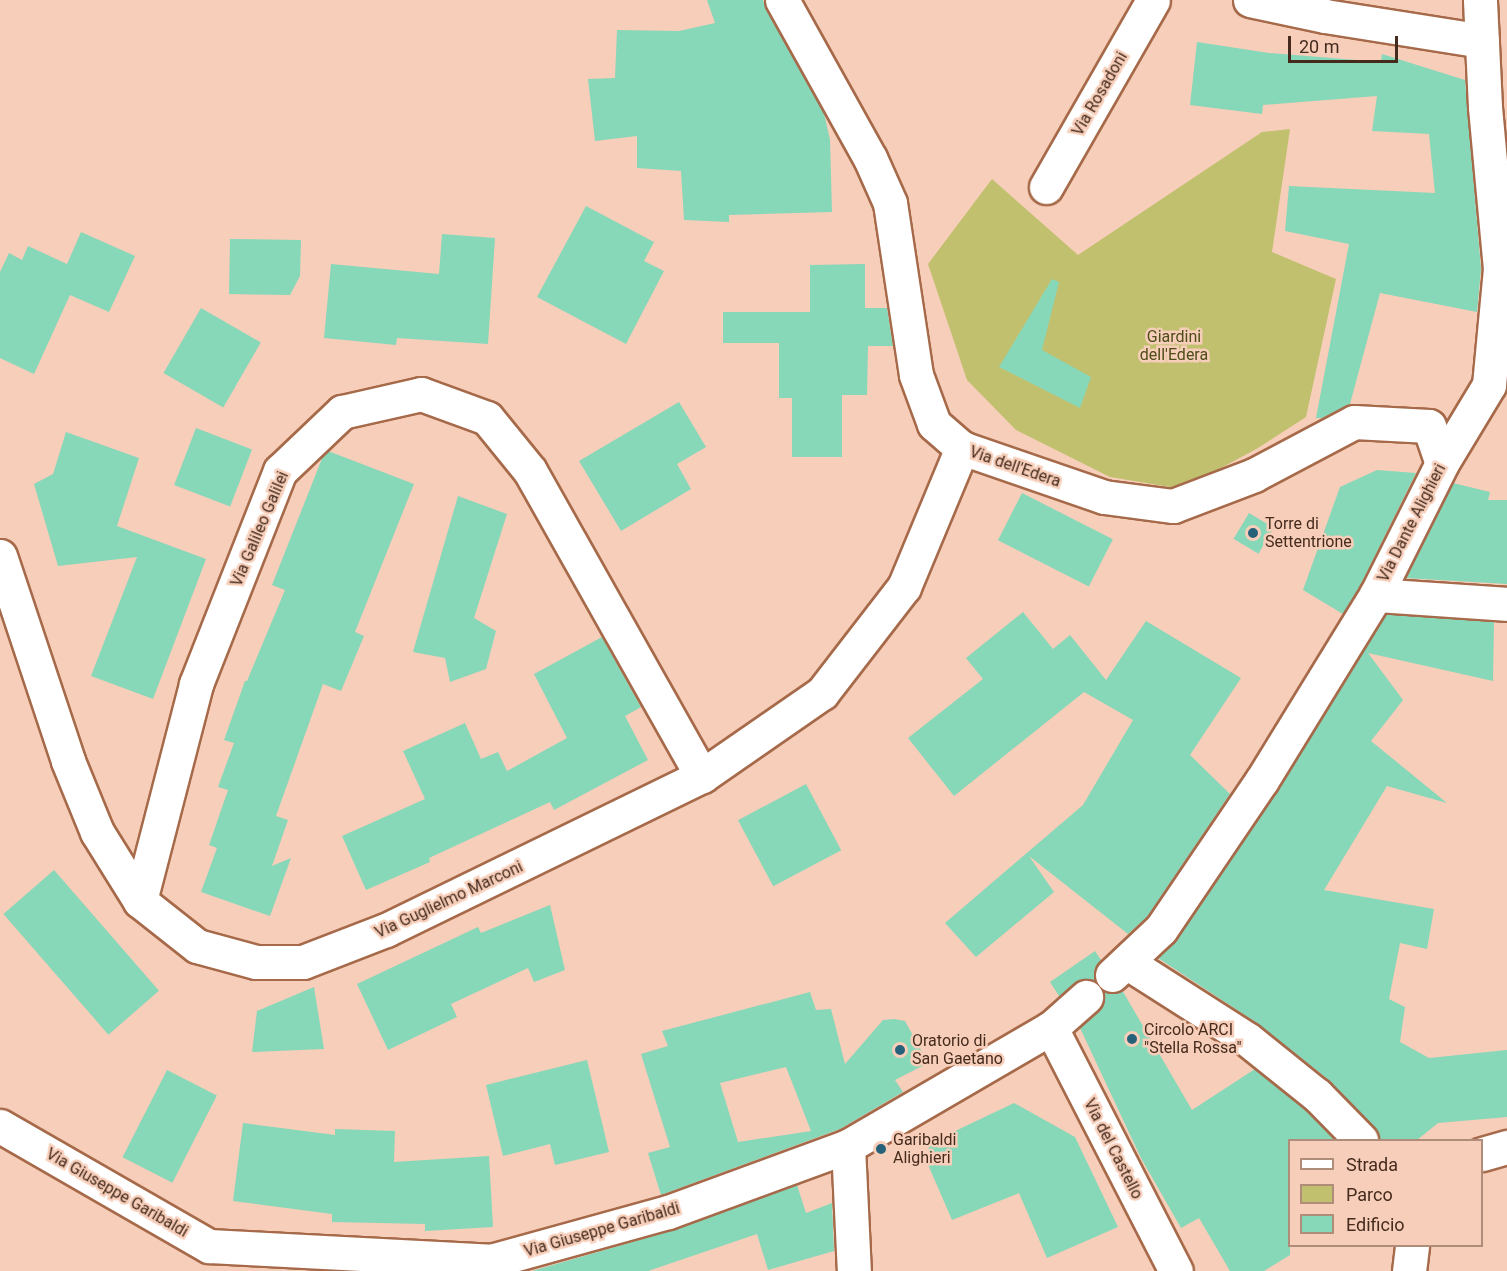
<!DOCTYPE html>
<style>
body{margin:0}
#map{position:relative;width:1507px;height:1271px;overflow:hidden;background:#f7ceb9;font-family:Roboto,sans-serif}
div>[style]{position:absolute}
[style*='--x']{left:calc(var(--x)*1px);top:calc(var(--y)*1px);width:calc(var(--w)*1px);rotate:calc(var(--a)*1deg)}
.green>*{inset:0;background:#c0c06f}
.building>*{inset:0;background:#87d7b9;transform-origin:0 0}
.roads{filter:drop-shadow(2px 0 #a66a4a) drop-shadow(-2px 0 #a66a4a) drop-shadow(0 2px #a66a4a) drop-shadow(0 -2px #a66a4a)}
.minor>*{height:33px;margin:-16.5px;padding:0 16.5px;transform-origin:16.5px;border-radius:16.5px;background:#fff}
.dots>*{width:16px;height:16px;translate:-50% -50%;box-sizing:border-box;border:3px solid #f7ceb9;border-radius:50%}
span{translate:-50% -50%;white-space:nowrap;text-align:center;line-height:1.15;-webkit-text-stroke:5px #f7ceb9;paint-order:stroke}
.street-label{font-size:16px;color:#452b1e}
.park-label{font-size:16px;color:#4e4d19}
.poi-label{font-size:16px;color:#452b1e}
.left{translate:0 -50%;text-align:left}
.legend{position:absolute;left:1288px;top:1139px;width:195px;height:108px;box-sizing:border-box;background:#f7ceb9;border:2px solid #b08d7b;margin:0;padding:8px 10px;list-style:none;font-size:18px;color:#452b1e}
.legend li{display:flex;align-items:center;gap:12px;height:30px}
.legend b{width:30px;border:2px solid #b08d7b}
.scale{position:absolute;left:1288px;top:36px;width:110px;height:27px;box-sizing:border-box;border:3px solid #452b1e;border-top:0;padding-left:8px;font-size:18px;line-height:21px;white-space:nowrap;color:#452b1e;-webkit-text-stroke:4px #f7ceb9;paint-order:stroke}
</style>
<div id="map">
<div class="green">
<i style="clip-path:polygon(1290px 129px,1272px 252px,1336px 279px,1306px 417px,1258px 448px,1182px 489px,1110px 477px,1016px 430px,967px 380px,928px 264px,992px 179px,1078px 255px,1262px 132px)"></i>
</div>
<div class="building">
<i style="clip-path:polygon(707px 0,763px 0,766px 9px,824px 113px,830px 140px,832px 212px,729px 215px,729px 222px,684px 220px,681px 171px,637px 168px,637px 136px,595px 141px,588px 79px,615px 78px,617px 30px,679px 31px,715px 23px)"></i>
<i style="clip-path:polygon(1197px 42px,1269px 53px,1381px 62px,1382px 54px,1465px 80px,1481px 269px,1477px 312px,1380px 293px,1350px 404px,1322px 418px,1316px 418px,1349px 244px,1285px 231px,1289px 186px,1435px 193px,1429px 134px,1372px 131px,1377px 96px,1263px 105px,1262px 114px,1190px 105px)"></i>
<i style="clip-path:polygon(586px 206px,654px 242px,644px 261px,664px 271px,626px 344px,537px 297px)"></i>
<i style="clip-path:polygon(81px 232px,135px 256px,109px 312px,70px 295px,34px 374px,0 358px,0 272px,9px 253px,22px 260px,28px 246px,67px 264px)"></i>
<i style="clip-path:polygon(442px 234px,495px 238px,488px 344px,397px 338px,396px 345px,324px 338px,331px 264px,439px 274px)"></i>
<i style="clip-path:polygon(230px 239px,301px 240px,300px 276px,290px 295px,229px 294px)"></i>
<i style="clip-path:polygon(865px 264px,865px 308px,887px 308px,893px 346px,868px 346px,867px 395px,842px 395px,842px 457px,792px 457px,792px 398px,779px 398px,779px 343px,723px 343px,723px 312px,810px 312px,810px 265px)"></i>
<i style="clip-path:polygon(1052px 279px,1059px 282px,1042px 350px,1091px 377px,1080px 408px,999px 367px)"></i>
<i style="left:201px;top:308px;width:69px;height:75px;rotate:30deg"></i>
<i style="clip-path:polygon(679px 402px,706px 447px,677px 464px,691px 489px,621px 531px,579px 461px)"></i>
<i style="left:196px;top:428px;width:60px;height:61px;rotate:21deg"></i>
<i style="clip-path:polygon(66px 432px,139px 458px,117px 526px,206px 559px,153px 699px,91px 676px,137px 557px,58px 566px,34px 484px,53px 474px)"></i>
<i style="clip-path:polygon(328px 451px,414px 484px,355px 632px,364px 636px,341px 691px,323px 684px,276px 816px,288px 820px,272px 866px,291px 858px,270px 916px,201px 892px,217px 848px,209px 845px,228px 790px,218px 787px,234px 743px,224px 740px,245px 681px,247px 681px,285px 590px,272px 585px,323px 456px)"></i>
<i style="clip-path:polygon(1377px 470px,1416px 473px,1360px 586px,1343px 614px,1303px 590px,1340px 487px)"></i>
<i style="clip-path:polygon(1453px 483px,1490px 492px,1488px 500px,1507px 500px,1507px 584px,1405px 578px)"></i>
<i style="left:1022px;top:493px;width:102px;height:53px;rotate:27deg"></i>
<i style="clip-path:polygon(458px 496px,507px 514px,474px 618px,496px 631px,486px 669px,450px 682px,445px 658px,413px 652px)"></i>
<i style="left:1249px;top:513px;width:29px;height:30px;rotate:31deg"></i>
<i style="clip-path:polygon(1023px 612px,1053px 649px,1070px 635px,1106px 680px,1146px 621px,1241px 678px,1190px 755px,1230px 794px,1147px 917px,1128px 934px,1029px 856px,1054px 892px,976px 957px,945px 923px,1083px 805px,1133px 720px,1084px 692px,954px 796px,908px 738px,983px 679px,966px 658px)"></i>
<i style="clip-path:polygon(1386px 614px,1494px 622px,1493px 681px,1368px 653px,1403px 700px,1371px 741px,1447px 803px,1387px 786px,1324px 890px,1434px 909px,1427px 949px,1400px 943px,1389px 999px,1405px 1007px,1400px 1042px,1429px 1058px,1507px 1050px,1507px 1117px,1438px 1123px,1417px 1140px,1379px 1140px,1374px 1127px,1329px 1080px,1257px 1023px,1158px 958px,1177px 940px,1278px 790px)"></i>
<i style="clip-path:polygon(602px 637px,641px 707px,625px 716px,648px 760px,554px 810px,550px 802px,429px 858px,430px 862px,366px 890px,342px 836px,425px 799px,403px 751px,465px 723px,481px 759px,498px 752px,507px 771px,567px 738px,534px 674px)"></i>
<i style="left:806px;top:784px;width:75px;height:77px;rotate:62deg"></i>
<i style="left:54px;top:870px;width:160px;height:67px;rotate:49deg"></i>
<i style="clip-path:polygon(550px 905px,565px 970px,534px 982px,528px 968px,451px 1004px,457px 1017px,388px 1050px,357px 984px,478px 927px,481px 933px)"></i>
<i style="clip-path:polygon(1095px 951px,1101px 960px,1094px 970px,1094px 981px,1082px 979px,1059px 996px,1050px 982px)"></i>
<i style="clip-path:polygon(314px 987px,324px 1049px,252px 1052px,257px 1011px)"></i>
<i style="clip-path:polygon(1122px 990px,1192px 1110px,1255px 1069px,1304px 1109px,1335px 1140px,1290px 1140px,1290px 1255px,1264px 1271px,1230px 1271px,1199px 1218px,1181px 1228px,1141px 1158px,1080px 1028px,1104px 1003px,1103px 991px,1116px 993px)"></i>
<i style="clip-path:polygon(evenodd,810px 992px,816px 1010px,831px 1009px,845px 1064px,883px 1020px,894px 1019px,905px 1021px,928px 1063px,895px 1080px,903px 1092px,840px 1129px,661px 1195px,648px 1153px,670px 1147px,641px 1054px,668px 1046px,662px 1031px,810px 992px,786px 1067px,811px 1131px,738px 1142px,720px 1083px,786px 1067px)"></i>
<i style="clip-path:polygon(587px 1060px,609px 1152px,555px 1165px,550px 1144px,503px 1156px,486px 1085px)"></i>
<i style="left:167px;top:1070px;width:56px;height:98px;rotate:27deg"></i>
<i style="clip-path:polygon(1014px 1103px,1075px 1137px,1118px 1227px,1047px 1258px,1019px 1193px,952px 1220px,926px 1160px,930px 1143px)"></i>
<i style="clip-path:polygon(243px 1123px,335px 1135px,335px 1129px,395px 1131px,394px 1162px,489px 1156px,493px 1227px,425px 1231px,425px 1224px,332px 1222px,332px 1214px,233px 1201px)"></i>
<i style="clip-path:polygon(797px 1185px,806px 1213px,832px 1203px,834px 1251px,768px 1270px,757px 1234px,648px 1271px,532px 1271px,674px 1230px)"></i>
</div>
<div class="roads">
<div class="minor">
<i style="--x:782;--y:0;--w:181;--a:60.9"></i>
<i style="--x:870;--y:158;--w:49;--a:66"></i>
<i style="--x:890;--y:203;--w:174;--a:81.4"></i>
<i style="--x:916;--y:375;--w:52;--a:69.8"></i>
<i style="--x:934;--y:424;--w:37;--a:41"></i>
<i style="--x:962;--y:448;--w:150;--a:19"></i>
<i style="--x:1104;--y:497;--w:70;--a:7.4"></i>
<i style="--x:1173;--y:506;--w:87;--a:-20.9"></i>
<i style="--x:1254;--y:475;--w:113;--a:-27.9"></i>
<i style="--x:1354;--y:422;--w:75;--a:3.1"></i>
<i style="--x:1429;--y:426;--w:39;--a:71"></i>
<i style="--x:1250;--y:0;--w:77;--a:12"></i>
<i style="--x:1325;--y:16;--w:159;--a:9"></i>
<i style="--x:1046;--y:187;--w:215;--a:-60.2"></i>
<i style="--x:0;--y:556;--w:216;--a:71.6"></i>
<i style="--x:68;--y:761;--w:77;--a:67.8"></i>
<i style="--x:97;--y:832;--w:81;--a:58.1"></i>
<i style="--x:140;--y:901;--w:73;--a:38.3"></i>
<i style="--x:197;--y:946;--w:61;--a:15.2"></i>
<i style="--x:256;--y:962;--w:47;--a:0"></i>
<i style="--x:303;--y:962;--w:89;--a:-21.1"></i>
<i style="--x:386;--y:930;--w:352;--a:-26"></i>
<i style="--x:702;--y:776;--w:146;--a:-34.7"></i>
<i style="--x:822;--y:693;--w:134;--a:-52.3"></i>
<i style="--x:904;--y:587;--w:151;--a:-67.4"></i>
<i style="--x:1376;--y:595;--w:131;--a:3.9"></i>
<i style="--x:140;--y:901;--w:224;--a:-75.5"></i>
<i style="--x:196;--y:684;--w:229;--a:-68.5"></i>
<i style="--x:280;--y:471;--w:86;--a:-43.6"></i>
<i style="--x:342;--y:412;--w:81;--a:-12.8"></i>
<i style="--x:421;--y:394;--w:70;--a:20"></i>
<i style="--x:487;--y:418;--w:68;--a:50.9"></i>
<i style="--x:530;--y:471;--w:350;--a:60.6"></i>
<i style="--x:1128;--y:963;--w:141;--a:32.6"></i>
<i style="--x:1247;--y:1039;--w:90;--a:38.7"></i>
<i style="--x:1317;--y:1095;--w:63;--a:45.6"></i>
<i style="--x:1112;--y:975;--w:67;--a:-43.2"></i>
<i style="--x:1161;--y:929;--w:180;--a:-55.9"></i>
<i style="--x:1262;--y:780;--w:217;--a:-58.4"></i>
<i style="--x:1376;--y:595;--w:148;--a:-63.4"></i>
<i style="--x:1442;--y:463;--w:91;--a:-58.9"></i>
<i style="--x:1489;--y:385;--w:117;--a:-84.6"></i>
<i style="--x:1500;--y:269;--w:163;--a:-95.3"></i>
<i style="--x:1485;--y:107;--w:107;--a:-92.7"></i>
<i style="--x:1051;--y:1028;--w:273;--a:62.8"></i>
<i style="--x:0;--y:1126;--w:241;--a:29.9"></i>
<i style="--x:209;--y:1246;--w:282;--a:3"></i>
<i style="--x:491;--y:1261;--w:184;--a:-15.5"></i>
<i style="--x:668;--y:1212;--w:192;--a:-20.1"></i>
<i style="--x:848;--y:1146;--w:235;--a:-30.2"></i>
<i style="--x:1051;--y:1028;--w:47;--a:-41.5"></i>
<i style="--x:848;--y:1146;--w:125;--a:87.3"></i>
<i style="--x:1482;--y:1154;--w:26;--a:-16"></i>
<i style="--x:1409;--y:1271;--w:25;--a:-83"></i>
</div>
</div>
<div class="dots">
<i style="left:1253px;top:533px;background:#266179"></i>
<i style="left:1132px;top:1039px;background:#266179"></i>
<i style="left:900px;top:1050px;background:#266179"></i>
<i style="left:881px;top:1149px;background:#266179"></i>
</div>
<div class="street-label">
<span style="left:1100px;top:94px;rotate:-60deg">Via Rosadoni</span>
<span style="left:1015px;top:467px;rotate:19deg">Via dell'Edera</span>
<span style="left:1412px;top:523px;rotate:-63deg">Via Dante Alighieri</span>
<span style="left:260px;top:529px;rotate:-67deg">Via Galileo Galilei</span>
<span style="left:449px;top:900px;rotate:-25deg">Via Guglielmo Marconi</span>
<span style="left:1113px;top:1149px;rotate:63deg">Via del Castello</span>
<span style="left:117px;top:1193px;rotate:30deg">Via Giuseppe Garibaldi</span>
<span style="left:602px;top:1230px;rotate:-16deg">Via Giuseppe Garibaldi</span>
</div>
<div class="park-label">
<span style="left:1174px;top:346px">Giardini<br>dell'Edera</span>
</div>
<div class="poi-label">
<span class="left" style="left:1265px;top:533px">Torre di<br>Settentrione</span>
<span class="left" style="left:1144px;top:1039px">Circolo ARCI<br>"Stella Rossa"</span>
<span class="left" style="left:912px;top:1050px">Oratorio di<br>San Gaetano</span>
<span class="left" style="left:893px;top:1149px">Garibaldi<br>Alighieri</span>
</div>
<ul class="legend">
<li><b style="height:8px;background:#fff"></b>Strada</li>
<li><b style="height:16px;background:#c0c06f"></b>Parco</li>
<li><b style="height:16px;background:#87d7b9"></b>Edificio</li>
</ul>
<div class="scale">20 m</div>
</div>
